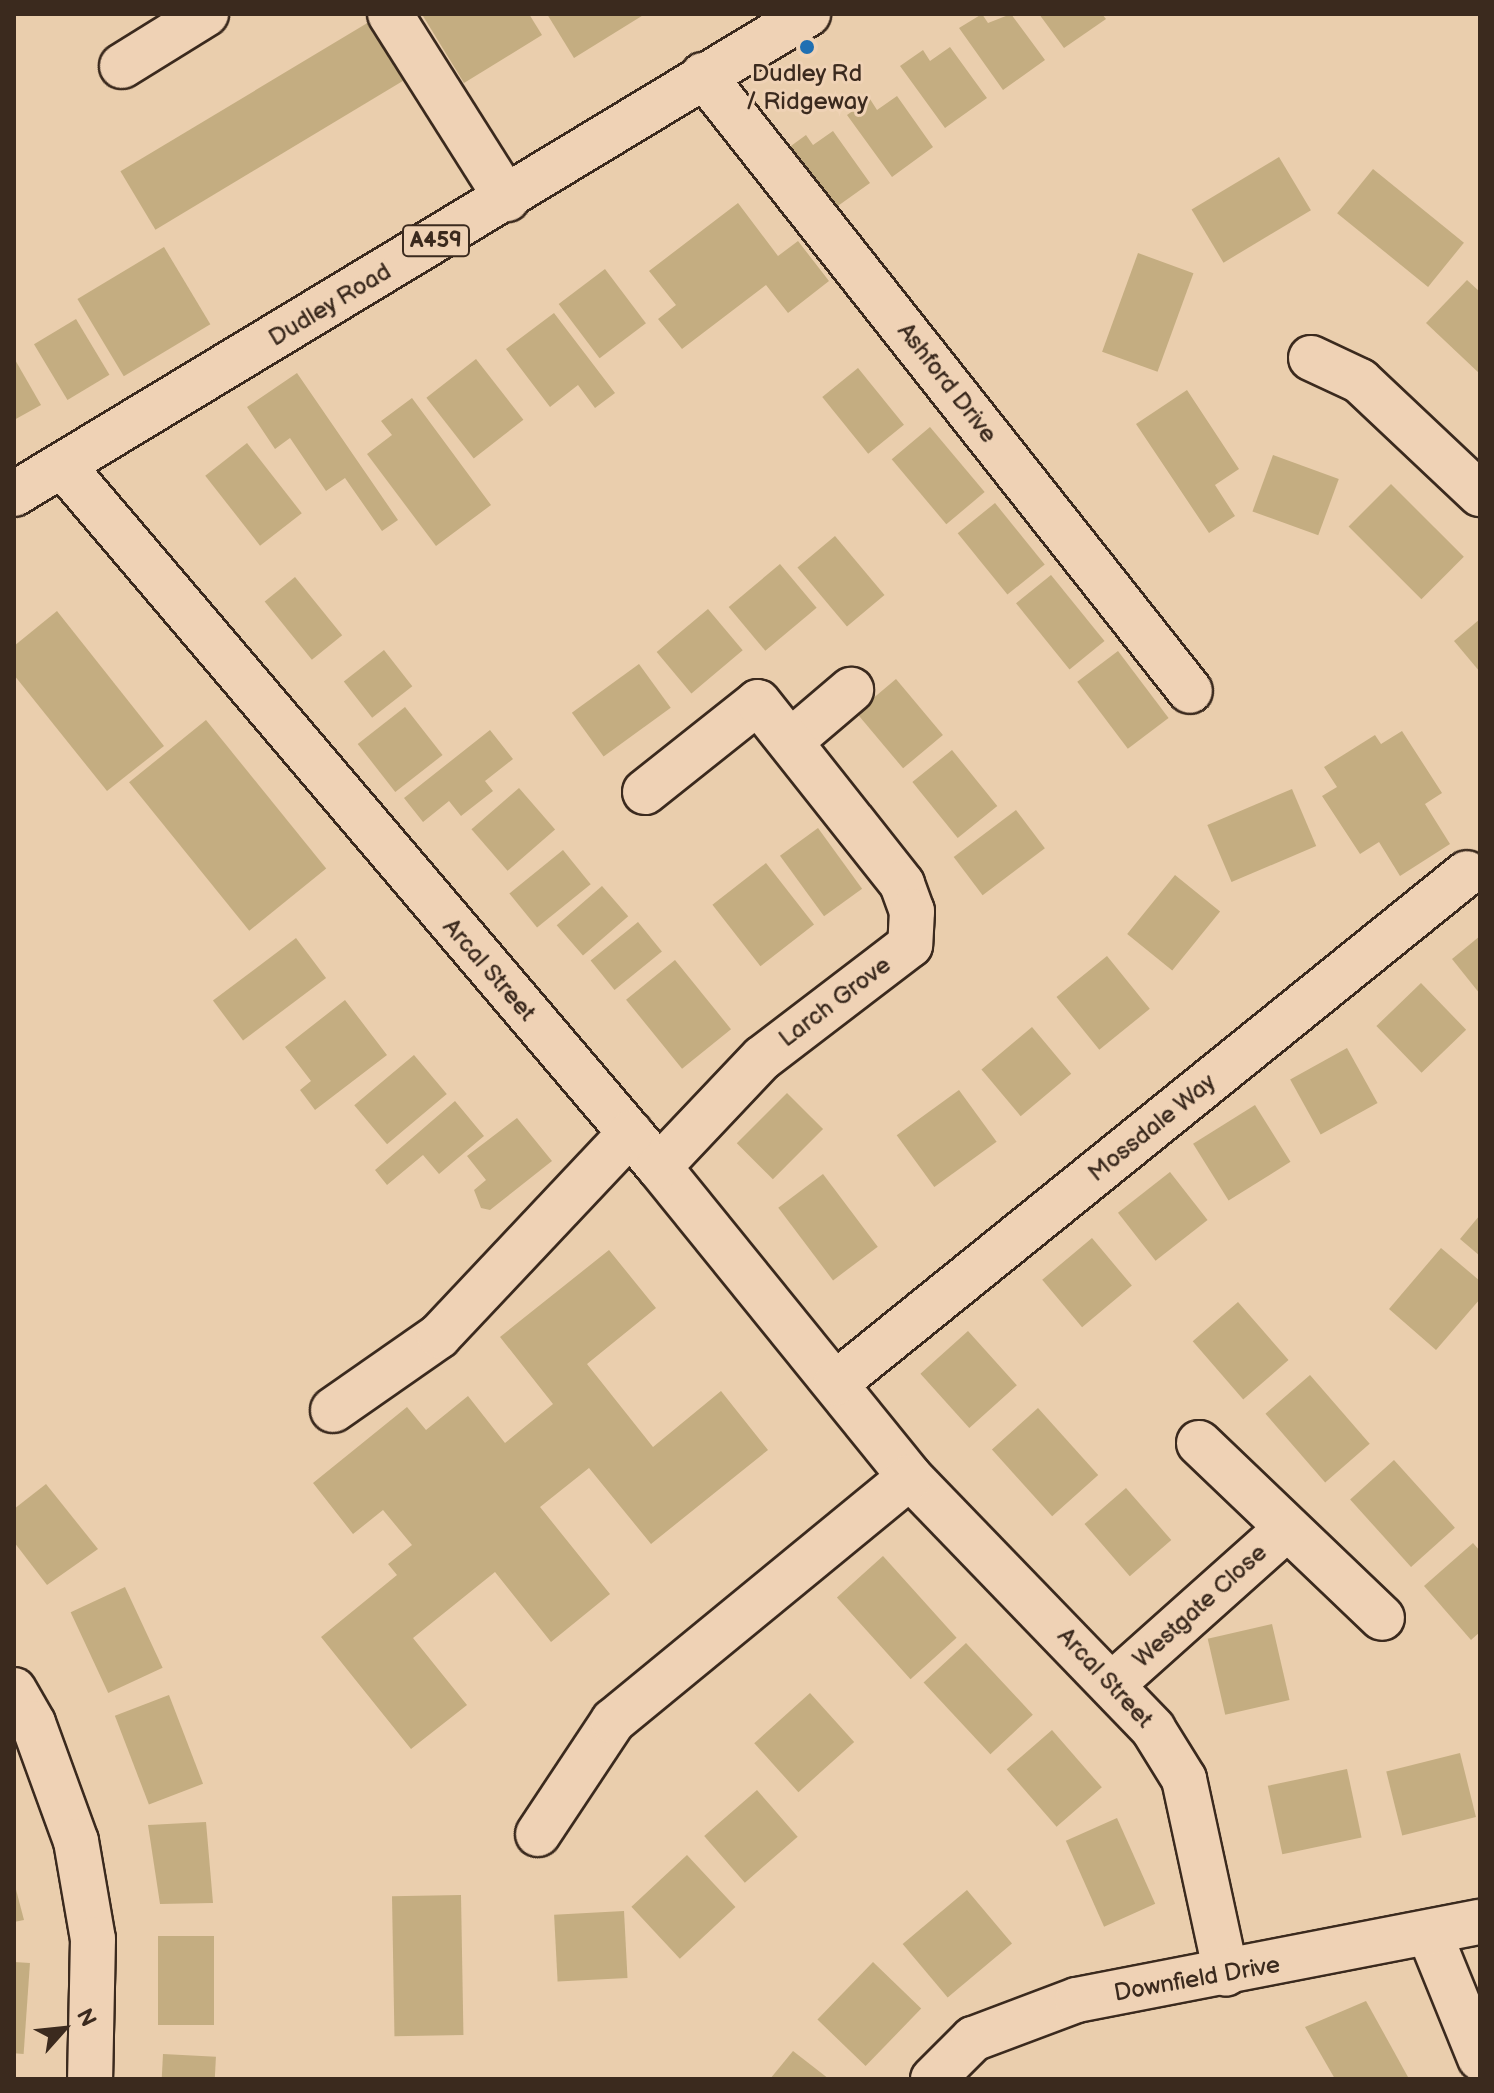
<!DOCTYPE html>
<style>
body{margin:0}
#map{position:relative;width:1494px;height:2093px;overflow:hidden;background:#eacead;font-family:"Balsamiq Sans",sans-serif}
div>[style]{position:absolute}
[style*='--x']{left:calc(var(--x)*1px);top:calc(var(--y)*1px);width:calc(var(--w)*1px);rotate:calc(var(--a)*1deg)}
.building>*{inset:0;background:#c4ad81;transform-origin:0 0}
.roads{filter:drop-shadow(2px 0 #3b2a1e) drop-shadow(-2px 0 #3b2a1e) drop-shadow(0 2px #3b2a1e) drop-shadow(0 -2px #3b2a1e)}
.minor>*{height:44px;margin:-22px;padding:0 22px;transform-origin:22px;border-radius:22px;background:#efd2b5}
.major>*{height:44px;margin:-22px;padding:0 22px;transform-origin:22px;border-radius:22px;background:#efd2b5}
.dots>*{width:22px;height:22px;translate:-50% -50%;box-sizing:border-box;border:4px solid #efd2b5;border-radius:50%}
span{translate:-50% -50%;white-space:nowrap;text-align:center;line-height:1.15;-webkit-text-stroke:6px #efd2b5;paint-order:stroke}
.shield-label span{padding:2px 6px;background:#efd2b5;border:2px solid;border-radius:6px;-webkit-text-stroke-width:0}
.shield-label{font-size:22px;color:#3b2a1e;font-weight:700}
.poi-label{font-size:24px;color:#3b2a1e}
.street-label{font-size:24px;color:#3b2a1e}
.frame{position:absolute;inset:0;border:16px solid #3b2a1e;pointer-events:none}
.north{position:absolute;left:24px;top:1989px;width:80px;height:80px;-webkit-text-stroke:6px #efd2b5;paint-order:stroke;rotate:63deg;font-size:22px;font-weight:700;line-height:32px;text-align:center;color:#3b2a1e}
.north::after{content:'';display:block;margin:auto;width:28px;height:36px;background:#3b2a1e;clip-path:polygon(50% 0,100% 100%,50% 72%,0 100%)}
</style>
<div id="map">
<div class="building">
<i style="clip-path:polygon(529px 14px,542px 35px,464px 83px,423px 16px)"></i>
<i style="clip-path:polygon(547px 14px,645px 14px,574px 58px)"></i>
<i style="clip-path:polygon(982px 14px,988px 23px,1011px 14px,1045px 60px,1003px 90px,959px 28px)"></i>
<i style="clip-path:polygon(1039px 14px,1102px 14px,1106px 19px,1064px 48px)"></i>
<i style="left:369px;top:22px;width:68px;height:290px;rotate:59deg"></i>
<i style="clip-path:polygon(950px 47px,987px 98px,945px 128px,900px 66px,923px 50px,930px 61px)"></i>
<i style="clip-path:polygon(897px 96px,933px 147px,892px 177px,847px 115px,870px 99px,877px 110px)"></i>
<i style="clip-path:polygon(833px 131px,870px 183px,828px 213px,784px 151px,806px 135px,813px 145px)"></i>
<i style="left:1279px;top:157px;width:62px;height:102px;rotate:59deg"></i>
<i style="left:1373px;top:169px;width:117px;height:57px;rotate:39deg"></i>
<i style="clip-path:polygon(738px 203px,778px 256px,798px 241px,829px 281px,788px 313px,766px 285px,682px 349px,658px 319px,676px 305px,649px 271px)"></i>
<i style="left:164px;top:247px;width:90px;height:101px;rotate:59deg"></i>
<i style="left:1138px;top:253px;width:59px;height:105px;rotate:20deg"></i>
<i style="left:605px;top:269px;width:68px;height:58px;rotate:53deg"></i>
<i style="clip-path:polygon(1467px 280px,1480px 292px,1480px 374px,1426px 323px)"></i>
<i style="clip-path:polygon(554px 313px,615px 393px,595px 408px,578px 385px,550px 407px,506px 349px)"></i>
<i style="left:76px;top:319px;width:65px;height:49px;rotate:59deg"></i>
<i style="clip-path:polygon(14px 358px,41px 405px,14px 420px)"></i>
<i style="left:476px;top:359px;width:77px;height:63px;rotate:52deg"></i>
<i style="left:858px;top:368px;width:73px;height:46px;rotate:51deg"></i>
<i style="clip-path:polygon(297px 373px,398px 520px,382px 531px,345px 478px,326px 491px,290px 438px,275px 449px,247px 407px)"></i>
<i style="clip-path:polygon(1187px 390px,1239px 469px,1215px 485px,1235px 516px,1209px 533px,1136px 424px)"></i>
<i style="clip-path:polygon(412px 398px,491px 505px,436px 546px,367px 454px,392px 435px,381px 421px)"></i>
<i style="left:930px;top:427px;width:85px;height:50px;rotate:50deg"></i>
<i style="left:247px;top:443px;width:89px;height:53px;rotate:52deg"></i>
<i style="left:1273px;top:455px;width:70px;height:60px;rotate:20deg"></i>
<i style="left:1391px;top:484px;width:103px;height:60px;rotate:45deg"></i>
<i style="left:995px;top:503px;width:79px;height:48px;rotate:51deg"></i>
<i style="left:835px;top:536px;width:77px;height:49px;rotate:50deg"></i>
<i style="left:780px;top:564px;width:57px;height:67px;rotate:50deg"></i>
<i style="left:1051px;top:575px;width:85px;height:45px;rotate:51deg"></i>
<i style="left:295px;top:577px;width:75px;height:39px;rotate:51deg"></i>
<i style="left:708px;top:609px;width:54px;height:67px;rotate:50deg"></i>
<i style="clip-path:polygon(57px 611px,164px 746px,107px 791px,14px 675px,14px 646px)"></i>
<i style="clip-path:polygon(1480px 619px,1480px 672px,1454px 641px)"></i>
<i style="left:384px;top:650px;width:46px;height:51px;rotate:52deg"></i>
<i style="left:1118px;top:651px;width:84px;height:51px;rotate:53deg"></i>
<i style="left:639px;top:664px;width:54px;height:83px;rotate:54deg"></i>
<i style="left:896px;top:679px;width:73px;height:52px;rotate:50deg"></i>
<i style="left:405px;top:707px;width:61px;height:60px;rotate:52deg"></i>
<i style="left:206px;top:720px;width:191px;height:99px;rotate:51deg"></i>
<i style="clip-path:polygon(490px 730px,513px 759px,485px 781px,493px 791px,461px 816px,449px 801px,423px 822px,404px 798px)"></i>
<i style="clip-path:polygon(1402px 731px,1442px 793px,1425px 804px,1450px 844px,1400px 876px,1379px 842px,1360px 854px,1322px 796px,1337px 787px,1324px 767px,1375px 735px,1381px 744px)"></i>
<i style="left:952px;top:750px;width:72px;height:51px;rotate:51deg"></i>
<i style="left:519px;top:788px;width:55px;height:63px;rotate:49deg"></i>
<i style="left:1292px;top:789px;width:62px;height:92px;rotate:67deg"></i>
<i style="left:1016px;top:810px;width:48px;height:78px;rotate:53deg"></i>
<i style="left:818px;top:828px;width:75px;height:47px;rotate:54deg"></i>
<i style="left:563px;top:850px;width:44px;height:69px;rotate:51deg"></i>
<i style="left:766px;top:863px;width:78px;height:68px;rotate:52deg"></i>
<i style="left:1175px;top:875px;width:58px;height:76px;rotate:39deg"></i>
<i style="left:602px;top:886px;width:40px;height:60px;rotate:49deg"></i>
<i style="left:638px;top:922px;width:38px;height:61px;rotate:51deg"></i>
<i style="clip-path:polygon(1480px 936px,1480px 994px,1452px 959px)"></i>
<i style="left:296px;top:938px;width:50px;height:104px;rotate:53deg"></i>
<i style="left:1107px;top:956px;width:68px;height:65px;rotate:51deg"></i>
<i style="left:675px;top:960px;width:89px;height:63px;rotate:51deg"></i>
<i style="left:1421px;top:983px;width:65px;height:62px;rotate:46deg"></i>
<i style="clip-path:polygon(345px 1000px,387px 1055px,315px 1110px,300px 1090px,311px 1081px,285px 1047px)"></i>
<i style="left:1032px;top:1027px;width:61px;height:66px;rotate:50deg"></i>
<i style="left:1347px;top:1048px;width:63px;height:65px;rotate:61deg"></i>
<i style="left:414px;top:1055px;width:51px;height:78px;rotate:50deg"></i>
<i style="left:959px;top:1090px;width:64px;height:77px;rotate:54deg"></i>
<i style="left:787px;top:1093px;width:51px;height:71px;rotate:45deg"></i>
<i style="clip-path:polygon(455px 1101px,484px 1136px,439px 1174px,423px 1155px,387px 1185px,375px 1170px)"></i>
<i style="left:1255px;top:1105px;width:67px;height:73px;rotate:58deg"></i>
<i style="clip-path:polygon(517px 1118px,552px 1161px,490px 1210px,481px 1208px,474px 1190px,486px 1180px,467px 1156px)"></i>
<i style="left:1170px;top:1172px;width:61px;height:66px;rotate:52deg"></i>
<i style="left:823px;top:1174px;width:91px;height:56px;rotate:53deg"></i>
<i style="clip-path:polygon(1480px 1215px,1480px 1256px,1460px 1239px)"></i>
<i style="left:1092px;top:1238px;width:62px;height:65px;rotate:50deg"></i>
<i style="clip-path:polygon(1441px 1248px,1480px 1281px,1480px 1299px,1436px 1350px,1389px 1309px)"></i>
<i style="clip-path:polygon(609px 1250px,656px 1308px,587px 1364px,653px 1447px,721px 1391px,768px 1450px,651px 1544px,589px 1468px,540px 1507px,610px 1594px,551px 1642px,495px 1572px,413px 1638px,467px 1705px,411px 1749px,321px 1637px,397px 1575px,388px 1564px,412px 1545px,383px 1510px,353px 1534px,313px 1483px,407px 1407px,426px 1430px,468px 1396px,505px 1443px,553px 1404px,500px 1337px)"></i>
<i style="left:1238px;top:1302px;width:77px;height:60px;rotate:49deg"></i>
<i style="left:968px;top:1331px;width:73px;height:64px;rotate:48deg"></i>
<i style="left:1310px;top:1375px;width:91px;height:59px;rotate:49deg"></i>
<i style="left:1038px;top:1408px;width:90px;height:62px;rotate:48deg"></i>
<i style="left:1394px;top:1460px;width:91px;height:59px;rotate:48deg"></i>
<i style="clip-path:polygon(46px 1484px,98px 1549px,47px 1585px,14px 1542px,14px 1509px)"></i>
<i style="left:1126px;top:1488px;width:69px;height:55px;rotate:49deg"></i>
<i style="clip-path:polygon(1473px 1543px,1480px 1551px,1480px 1632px,1471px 1640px,1424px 1586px)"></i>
<i style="left:883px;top:1556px;width:110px;height:62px;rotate:48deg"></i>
<i style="left:125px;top:1587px;width:89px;height:60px;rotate:65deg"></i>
<i style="left:1272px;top:1624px;width:78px;height:66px;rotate:77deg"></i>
<i style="left:966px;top:1643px;width:98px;height:58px;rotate:47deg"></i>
<i style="left:810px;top:1693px;width:66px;height:75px;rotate:48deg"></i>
<i style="left:169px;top:1695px;width:95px;height:58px;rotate:69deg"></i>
<i style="left:1052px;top:1730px;width:76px;height:60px;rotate:49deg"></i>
<i style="left:1460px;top:1753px;width:66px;height:76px;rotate:76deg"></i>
<i style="left:1347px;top:1769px;width:70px;height:81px;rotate:78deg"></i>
<i style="left:757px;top:1790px;width:62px;height:70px;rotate:49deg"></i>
<i style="left:1117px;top:1818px;width:94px;height:56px;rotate:66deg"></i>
<i style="clip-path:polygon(206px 1822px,213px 1903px,160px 1904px,148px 1825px)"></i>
<i style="left:687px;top:1855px;width:71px;height:76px;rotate:47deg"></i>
<i style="clip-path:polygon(14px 1882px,24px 1920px,14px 1922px)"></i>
<i style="left:967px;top:1890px;width:70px;height:84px;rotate:50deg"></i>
<i style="left:461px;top:1895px;width:140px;height:69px;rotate:89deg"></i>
<i style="left:624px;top:1911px;width:67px;height:70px;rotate:87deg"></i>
<i style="left:214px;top:1936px;width:89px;height:56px;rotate:90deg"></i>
<i style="left:14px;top:1962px;width:16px;height:91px;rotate:4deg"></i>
<i style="left:873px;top:1962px;width:67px;height:80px;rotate:44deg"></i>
<i style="clip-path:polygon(1366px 2001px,1408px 2077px,1404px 2079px,1335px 2079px,1305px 2027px)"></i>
<i style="clip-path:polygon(793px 2051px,829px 2079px,770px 2079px)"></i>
<i style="left:163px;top:2054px;width:53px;height:25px;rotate:3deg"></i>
</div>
<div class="roads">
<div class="minor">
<i style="--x:390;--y:14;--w:219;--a:57.7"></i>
<i style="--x:122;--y:66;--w:99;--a:-31.8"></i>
<i style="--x:703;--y:75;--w:785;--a:51.67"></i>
<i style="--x:1311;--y:358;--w:54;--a:25.1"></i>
<i style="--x:1360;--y:381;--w:165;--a:43.3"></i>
<i style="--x:63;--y:466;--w:920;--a:49.63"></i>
<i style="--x:659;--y:1167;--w:399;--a:51"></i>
<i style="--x:910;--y:1477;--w:350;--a:46"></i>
<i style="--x:1153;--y:1729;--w:59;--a:58.2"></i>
<i style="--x:1184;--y:1779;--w:199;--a:77.8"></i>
<i style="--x:791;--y:741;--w:79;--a:-40.4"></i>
<i style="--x:645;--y:792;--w:144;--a:-38.5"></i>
<i style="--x:758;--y:702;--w:232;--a:51.6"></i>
<i style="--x:902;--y:884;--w:29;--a:70"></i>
<i style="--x:912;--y:911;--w:34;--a:93"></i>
<i style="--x:910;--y:945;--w:186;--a:142.6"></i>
<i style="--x:762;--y:1058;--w:150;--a:133.4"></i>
<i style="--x:836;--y:1383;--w:811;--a:-38.95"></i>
<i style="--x:333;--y:1410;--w:129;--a:-34.9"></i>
<i style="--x:439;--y:1336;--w:279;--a:-46.7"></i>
<i style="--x:1199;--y:1443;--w:253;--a:43.7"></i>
<i style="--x:1115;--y:1682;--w:228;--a:-41.8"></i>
<i style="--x:14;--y:1690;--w:38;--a:60"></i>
<i style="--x:33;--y:1723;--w:126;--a:70"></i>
<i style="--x:76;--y:1841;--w:99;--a:80.2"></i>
<i style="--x:93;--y:1939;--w:140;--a:91.2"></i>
<i style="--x:538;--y:1834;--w:136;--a:-56.4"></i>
<i style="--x:613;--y:1721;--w:384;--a:-39.4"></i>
<i style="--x:1430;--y:1935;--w:133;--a:67.9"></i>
<i style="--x:933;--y:2079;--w:57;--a:-45"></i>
<i style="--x:973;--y:2039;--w:111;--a:-20.6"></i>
<i style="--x:1077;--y:2000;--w:410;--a:-11"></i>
</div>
<div class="major">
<i style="--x:14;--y:494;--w:928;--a:-31.15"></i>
</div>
</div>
<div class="dots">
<i style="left:807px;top:47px;background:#1f6fb2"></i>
</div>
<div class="shield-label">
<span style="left:436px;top:241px">A459</span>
</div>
<div class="poi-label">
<span style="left:807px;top:88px">Dudley Rd<br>/ Ridgeway</span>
</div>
<div class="street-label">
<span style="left:330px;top:305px;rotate:-31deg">Dudley Road</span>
<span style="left:947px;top:383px;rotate:52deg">Ashford Drive</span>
<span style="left:489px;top:970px;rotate:49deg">Arcal Street</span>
<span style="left:835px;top:1002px;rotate:-37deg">Larch Grove</span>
<span style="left:1152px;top:1128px;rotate:-39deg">Mossdale Way</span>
<span style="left:1200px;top:1606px;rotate:-42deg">Westgate Close</span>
<span style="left:1105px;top:1678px;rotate:47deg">Arcal Street</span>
<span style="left:1197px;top:1979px;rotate:-10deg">Downfield Drive</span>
</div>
<div class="frame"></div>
<div class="north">N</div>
</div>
